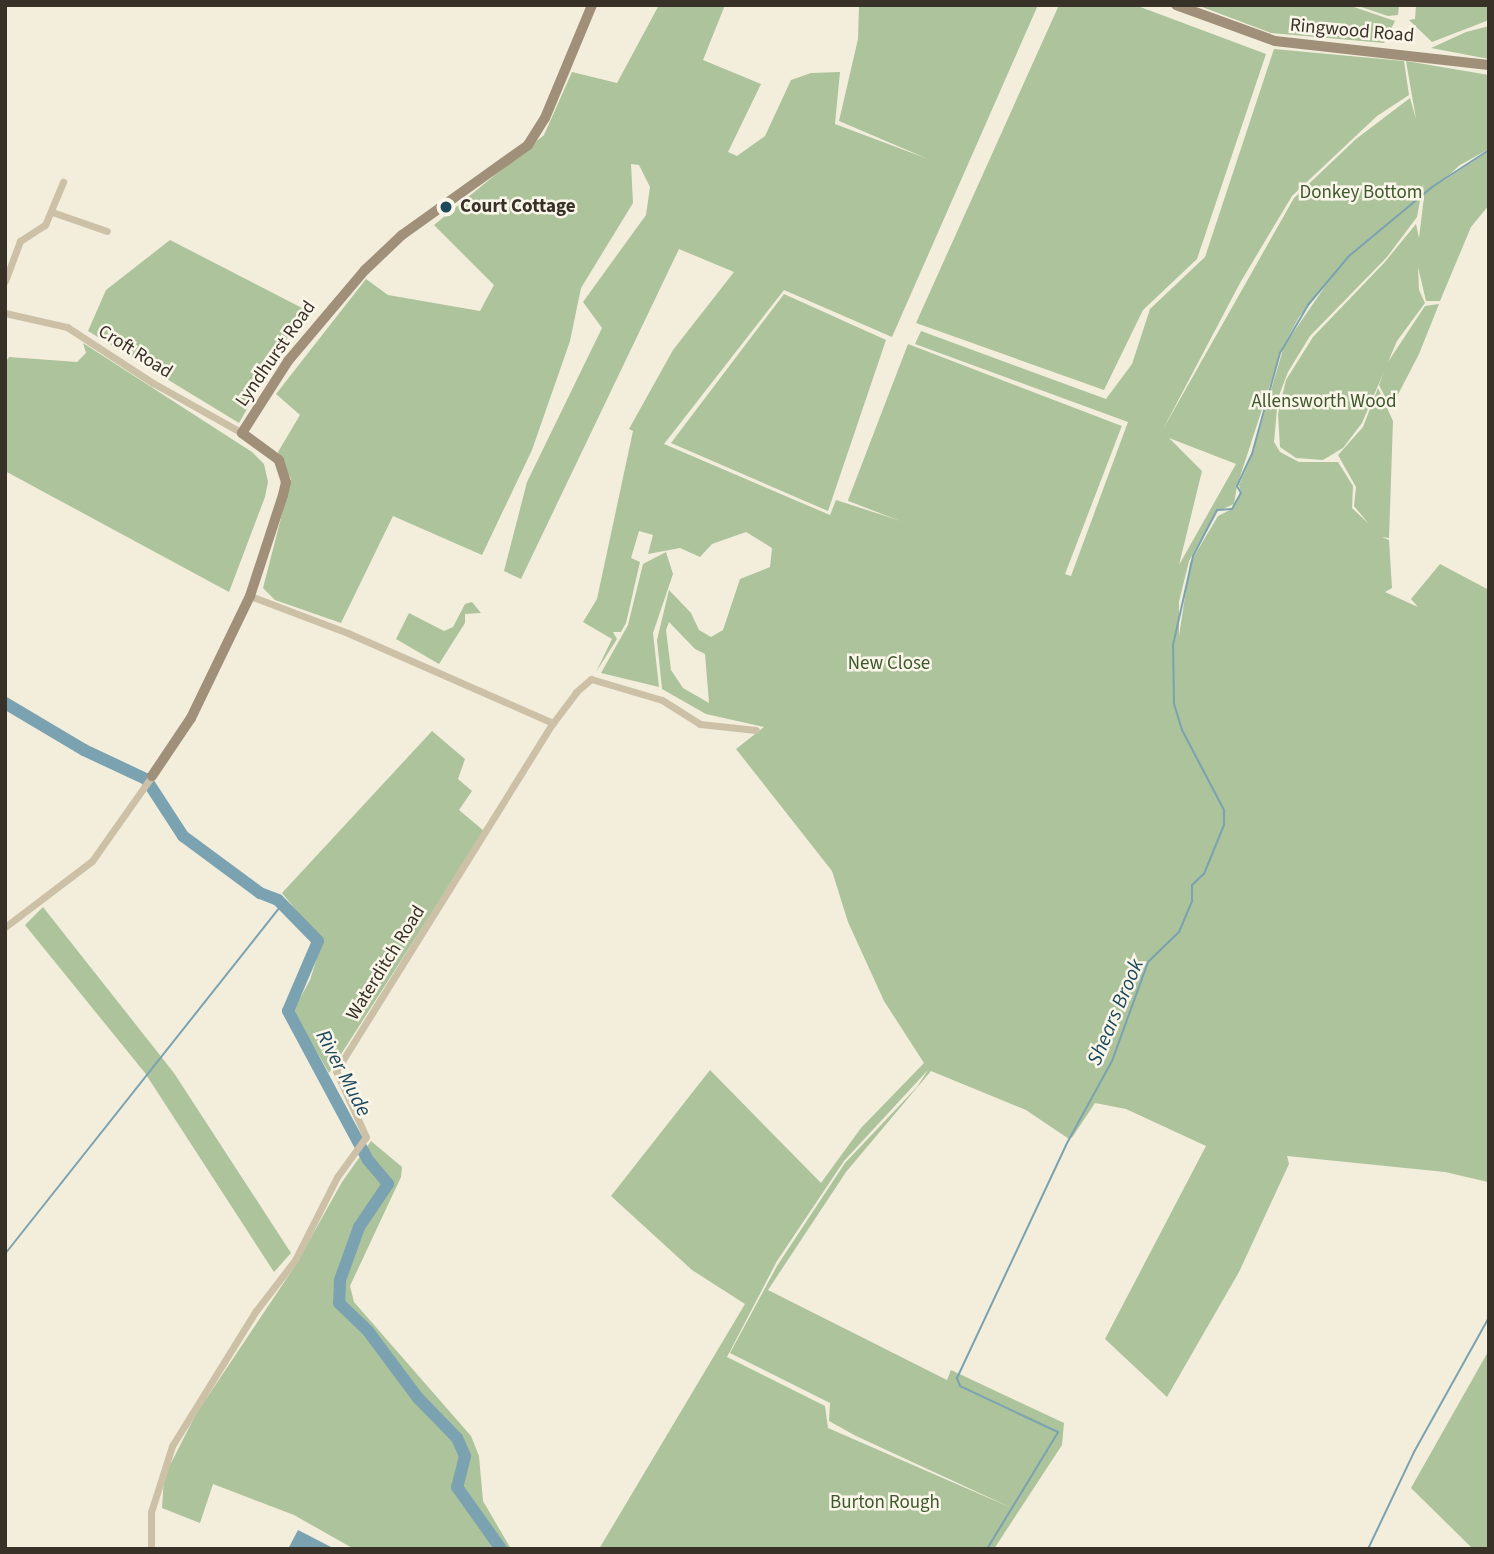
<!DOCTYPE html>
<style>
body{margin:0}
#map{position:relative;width:1494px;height:1554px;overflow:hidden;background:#f3eedc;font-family:"Source Sans 3",sans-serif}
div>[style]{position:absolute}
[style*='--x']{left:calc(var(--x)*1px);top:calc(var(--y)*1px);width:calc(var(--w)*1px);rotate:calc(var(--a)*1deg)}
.green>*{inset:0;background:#acc39b;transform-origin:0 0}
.water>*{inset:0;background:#7aa2b1}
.stream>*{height:2px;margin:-1px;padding:0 1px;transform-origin:1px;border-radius:1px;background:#7aa2b1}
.river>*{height:12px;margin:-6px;padding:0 6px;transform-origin:6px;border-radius:6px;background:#7aa2b1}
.street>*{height:7px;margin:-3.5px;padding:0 3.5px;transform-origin:3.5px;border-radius:3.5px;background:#ccc1a7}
.secondary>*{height:10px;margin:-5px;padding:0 5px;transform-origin:5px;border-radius:5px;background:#a09079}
.dots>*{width:19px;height:19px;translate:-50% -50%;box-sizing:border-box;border:4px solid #faf6e9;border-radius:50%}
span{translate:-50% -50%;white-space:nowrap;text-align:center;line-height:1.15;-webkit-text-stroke:5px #faf6e9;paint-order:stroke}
.street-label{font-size:19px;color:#383128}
.park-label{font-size:19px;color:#3d582b}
.poi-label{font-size:19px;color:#383128;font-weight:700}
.left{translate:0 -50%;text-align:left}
.water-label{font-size:21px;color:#1c495c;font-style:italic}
.frame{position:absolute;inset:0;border:7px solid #383128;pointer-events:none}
</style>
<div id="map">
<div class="green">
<i style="clip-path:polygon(evenodd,659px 5px,725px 5px,703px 60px,761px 84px,728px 152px,737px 156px,765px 136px,791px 80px,811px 73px,840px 72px,835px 124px,928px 159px,839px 121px,858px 39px,859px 5px,1038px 5px,892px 337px,784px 290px,664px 444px,830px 515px,836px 500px,1071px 576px,1128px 422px,915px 344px,921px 331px,1106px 399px,1132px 364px,1150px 309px,1205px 257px,1274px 49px,1404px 61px,1409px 95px,1377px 116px,1292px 196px,1240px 283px,1162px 431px,1294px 198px,1356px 139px,1410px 98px,1416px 119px,1406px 61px,1489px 75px,1489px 149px,1460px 165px,1440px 183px,1489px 151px,1489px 205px,1471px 227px,1440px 301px,1426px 301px,1418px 267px,1419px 290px,1425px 303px,1397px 341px,1362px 423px,1343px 448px,1323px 460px,1296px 458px,1280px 447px,1278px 414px,1286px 380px,1313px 337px,1384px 263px,1416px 224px,1419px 238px,1424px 197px,1423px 184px,1417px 217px,1387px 257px,1310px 336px,1288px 372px,1278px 398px,1274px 442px,1280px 452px,1299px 462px,1338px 462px,1353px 486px,1352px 508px,1369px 524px,1354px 506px,1356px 487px,1338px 455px,1363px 427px,1378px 388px,1393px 421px,1389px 538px,1382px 537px,1389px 540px,1392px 588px,1385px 592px,1418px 607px,1411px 599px,1440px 564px,1489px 590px,1489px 1188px,1488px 1182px,1445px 1172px,1287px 1156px,1289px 1164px,1239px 1272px,1167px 1397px,1105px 1339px,1206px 1146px,1126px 1109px,1095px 1103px,1071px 1139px,1074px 1129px,1069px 1139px,1026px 1110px,931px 1071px,846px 1172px,768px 1290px,947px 1380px,951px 1370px,1064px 1423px,1062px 1445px,994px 1549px,599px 1549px,745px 1304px,692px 1270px,611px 1196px,710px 1070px,821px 1183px,861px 1128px,924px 1063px,884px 1001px,848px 922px,832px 871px,736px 749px,764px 727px,706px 714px,662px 689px,657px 640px,669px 590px,691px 613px,699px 630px,711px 637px,723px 630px,740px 579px,770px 567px,772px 548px,746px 532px,712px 544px,700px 557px,680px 548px,648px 554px,653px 535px,639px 531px,631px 558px,640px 562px,626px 623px,621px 632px,613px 632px,617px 639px,596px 672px,612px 639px,583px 622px,597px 599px,633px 431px,629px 429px,673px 350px,734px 272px,679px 249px,521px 579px,504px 571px,527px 482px,602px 328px,583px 302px,646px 215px,650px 187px,639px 165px,631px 164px,633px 203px,581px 288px,570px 341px,532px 450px,482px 555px,393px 516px,341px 623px,275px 600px,263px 588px,291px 479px,278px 452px,300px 415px,276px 394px,366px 279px,388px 295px,480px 311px,494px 285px,434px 225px,544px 135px,572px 72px,617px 83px,659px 5px,1328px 282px,1284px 346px,1251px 458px,1239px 485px,1241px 493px,1232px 509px,1218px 516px,1190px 563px,1179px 636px,1179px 602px,1189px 561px,1216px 512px,1234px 504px,1237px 486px,1282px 348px,1299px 317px,1328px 282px,659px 5px,1169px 438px,1236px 464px,1179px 565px,1202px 471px,1169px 438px,659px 5px,669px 622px,695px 649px,705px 654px,709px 703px,683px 688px,671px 670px,666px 630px,669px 622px,659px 5px,928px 1070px,917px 1087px,845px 1163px,777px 1266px,730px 1353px,830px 1403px,829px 1421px,856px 1436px,1014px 1509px,828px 1428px,825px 1406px,727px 1357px,777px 1261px,844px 1161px,928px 1070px)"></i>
<i style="clip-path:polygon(1059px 5px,1135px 5px,1266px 54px,1197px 259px,1143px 310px,1104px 390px,916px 323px)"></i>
<i style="clip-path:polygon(1197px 5px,1348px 5px,1395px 21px,1384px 43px,1271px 33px)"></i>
<i style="clip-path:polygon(1355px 5px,1399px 5px,1398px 15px,1388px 16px)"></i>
<i style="clip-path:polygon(1416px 5px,1489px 5px,1489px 20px,1432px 42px,1409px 20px,1415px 19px)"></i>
<i style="clip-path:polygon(1489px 26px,1489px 59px,1431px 48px,1466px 32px)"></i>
<i style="clip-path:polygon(170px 240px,304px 309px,239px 423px,88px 331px,106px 290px)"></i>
<i style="clip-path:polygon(784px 294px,886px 340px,828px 511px,671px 443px)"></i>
<i style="clip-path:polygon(1439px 304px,1419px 354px,1391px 408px,1379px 385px,1386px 365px,1425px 306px)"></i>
<i style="clip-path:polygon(83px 343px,252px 452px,264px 464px,268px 482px,265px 497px,229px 592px,5px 471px,5px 363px,9px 357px,77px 362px,86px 353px)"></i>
<i style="left:908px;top:344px;width:229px;height:168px;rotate:21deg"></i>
<i style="clip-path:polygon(666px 552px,673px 574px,653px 633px,659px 687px,601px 673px,628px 625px,643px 564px)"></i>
<i style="clip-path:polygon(472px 602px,481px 613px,465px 614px,465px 623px,439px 664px,396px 639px,409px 613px,444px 631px,453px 627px,465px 604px)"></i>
<i style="clip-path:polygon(432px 731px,465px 759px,458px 779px,472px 791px,459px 810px,484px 831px,329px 1073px,293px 1011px,310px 980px,322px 942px,282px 893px)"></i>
<i style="clip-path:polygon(43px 907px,174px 1073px,291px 1253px,274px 1272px,145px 1073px,25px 925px)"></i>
<i style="clip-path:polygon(371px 1141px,402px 1167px,401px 1177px,350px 1286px,354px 1302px,471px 1436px,479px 1456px,483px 1501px,511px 1549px,354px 1549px,294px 1515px,213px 1484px,200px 1523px,162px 1508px,164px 1477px,196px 1414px,295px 1266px,342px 1182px)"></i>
<i style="clip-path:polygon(1489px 1350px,1489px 1549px,1473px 1549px,1411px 1488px)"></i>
</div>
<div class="water">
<i style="clip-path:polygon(298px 1530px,335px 1549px,288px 1549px)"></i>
</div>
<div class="stream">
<i style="--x:5;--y:1254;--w:446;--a:-51.6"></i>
<i style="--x:987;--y:1549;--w:137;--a:-58.7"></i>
<i style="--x:1058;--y:1432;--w:108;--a:-154.9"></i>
<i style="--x:960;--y:1386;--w:9;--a:-111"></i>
<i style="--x:957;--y:1378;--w:257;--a:-64.9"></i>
<i style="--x:1066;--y:1145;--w:96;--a:-61.3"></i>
<i style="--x:1112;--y:1061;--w:105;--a:-70"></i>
<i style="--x:1148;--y:962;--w:43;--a:-44.1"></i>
<i style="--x:1179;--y:932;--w:34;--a:-67"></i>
<i style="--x:1192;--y:901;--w:16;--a:-90"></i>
<i style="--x:1192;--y:885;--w:16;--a:-43"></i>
<i style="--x:1204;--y:874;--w:53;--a:-67.8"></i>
<i style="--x:1224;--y:825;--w:15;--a:-90"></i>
<i style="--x:1224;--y:810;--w:90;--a:-117.7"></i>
<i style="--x:1182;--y:730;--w:28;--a:-107"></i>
<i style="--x:1174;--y:703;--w:58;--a:-91"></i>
<i style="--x:1173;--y:645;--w:91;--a:-77.3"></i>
<i style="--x:1193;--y:556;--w:52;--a:-62.4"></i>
<i style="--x:1217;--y:510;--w:15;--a:-4"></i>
<i style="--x:1232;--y:509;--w:18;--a:-61"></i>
<i style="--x:1241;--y:493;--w:8;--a:-120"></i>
<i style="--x:1237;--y:486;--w:35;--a:-65"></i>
<i style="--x:1252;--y:454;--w:105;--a:-74.5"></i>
<i style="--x:1280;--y:353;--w:56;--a:-59.7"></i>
<i style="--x:1308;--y:305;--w:64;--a:-50.1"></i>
<i style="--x:1349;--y:256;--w:108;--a:-39.7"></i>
<i style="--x:1432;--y:187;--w:68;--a:-33"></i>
<i style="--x:1368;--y:1549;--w:107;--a:-64.6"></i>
<i style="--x:1414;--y:1452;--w:154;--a:-60.9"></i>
</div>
<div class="river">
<i style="--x:5;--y:703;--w:92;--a:30.7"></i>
<i style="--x:84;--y:750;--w:68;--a:25.1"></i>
<i style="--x:146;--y:779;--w:68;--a:57"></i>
<i style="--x:183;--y:836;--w:96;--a:36.5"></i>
<i style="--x:260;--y:893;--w:19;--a:21"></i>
<i style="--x:278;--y:900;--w:57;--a:45.7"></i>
<i style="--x:318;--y:941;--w:76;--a:113.2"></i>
<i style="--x:288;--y:1011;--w:169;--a:61.8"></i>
<i style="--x:368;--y:1160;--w:31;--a:50"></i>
<i style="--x:388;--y:1184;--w:52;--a:124"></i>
<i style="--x:359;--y:1227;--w:56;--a:109.7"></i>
<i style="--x:340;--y:1280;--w:23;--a:92"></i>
<i style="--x:339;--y:1303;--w:40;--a:44"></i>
<i style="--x:368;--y:1331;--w:84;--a:53.3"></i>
<i style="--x:418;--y:1398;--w:56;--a:45.7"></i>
<i style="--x:457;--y:1438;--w:20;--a:66"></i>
<i style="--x:465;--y:1456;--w:32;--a:104"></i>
<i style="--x:457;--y:1487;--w:76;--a:54.6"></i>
</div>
<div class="street">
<i style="--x:52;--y:212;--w:58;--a:19.1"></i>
<i style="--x:5;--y:281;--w:43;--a:-69.4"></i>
<i style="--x:20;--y:241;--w:30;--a:-33"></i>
<i style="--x:45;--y:225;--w:47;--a:-67.3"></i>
<i style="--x:5;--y:313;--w:64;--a:12.7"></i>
<i style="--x:67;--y:327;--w:103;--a:33.1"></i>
<i style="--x:153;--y:383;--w:102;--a:29.3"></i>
<i style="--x:553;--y:723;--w:39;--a:-53"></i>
<i style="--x:576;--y:692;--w:20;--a:-41"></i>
<i style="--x:591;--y:679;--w:74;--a:16.5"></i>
<i style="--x:662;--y:700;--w:45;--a:32.3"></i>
<i style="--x:700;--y:724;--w:56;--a:6.1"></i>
<i style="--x:5;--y:927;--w:109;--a:-37.2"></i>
<i style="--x:92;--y:861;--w:104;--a:-54.8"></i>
<i style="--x:151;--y:1549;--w:37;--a:-90"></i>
<i style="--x:151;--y:1512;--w:69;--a:-72.3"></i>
<i style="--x:172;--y:1446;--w:158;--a:-58.2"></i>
<i style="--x:255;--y:1312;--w:66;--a:-52.4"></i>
<i style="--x:295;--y:1260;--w:93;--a:-63.2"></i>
<i style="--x:337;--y:1177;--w:49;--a:-54.1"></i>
<i style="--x:366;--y:1137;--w:72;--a:-114.4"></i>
<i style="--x:336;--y:1071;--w:410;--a:-58.1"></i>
<i style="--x:553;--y:723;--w:224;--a:-156.3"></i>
<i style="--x:348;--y:633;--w:105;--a:-159.3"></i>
</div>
<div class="secondary">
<i style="--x:1176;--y:5;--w:105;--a:20"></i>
<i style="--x:1275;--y:41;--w:215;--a:6.4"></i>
<i style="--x:152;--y:776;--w:70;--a:-56.1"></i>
<i style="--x:191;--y:718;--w:136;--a:-64.2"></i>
<i style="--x:250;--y:596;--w:106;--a:-71.9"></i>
<i style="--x:283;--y:495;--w:13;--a:-77"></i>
<i style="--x:286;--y:482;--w:23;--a:-108"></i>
<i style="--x:279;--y:460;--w:46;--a:-143.9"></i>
<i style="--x:242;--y:433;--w:85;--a:-57.4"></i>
<i style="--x:288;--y:361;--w:119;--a:-49.8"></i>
<i style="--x:365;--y:270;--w:51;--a:-43.4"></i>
<i style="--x:402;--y:235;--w:155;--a:-35.5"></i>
<i style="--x:528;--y:145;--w:32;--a:-58"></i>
<i style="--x:545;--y:118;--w:122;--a:-67.4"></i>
</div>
<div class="dots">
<i style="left:446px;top:207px;background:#1c495c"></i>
</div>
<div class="street-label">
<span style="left:1352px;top:31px;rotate:5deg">Ringwood Road</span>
<span style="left:135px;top:352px;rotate:32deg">Croft Road</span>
<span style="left:276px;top:354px;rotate:-55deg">Lyndhurst Road</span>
<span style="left:386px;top:963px;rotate:-58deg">Waterditch Road</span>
</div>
<div class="park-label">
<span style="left:1361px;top:193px">Donkey Bottom</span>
<span style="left:1324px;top:402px">Allensworth Wood</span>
<span style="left:889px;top:664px">New Close</span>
<span style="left:885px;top:1503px">Burton Rough</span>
</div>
<div class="poi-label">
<span class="left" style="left:460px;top:207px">Court Cottage</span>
</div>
<div class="water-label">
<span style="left:1115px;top:1012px;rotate:-67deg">Shears Brook</span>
<span style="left:344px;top:1073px;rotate:62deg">River Mude</span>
</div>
<div class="frame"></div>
</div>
